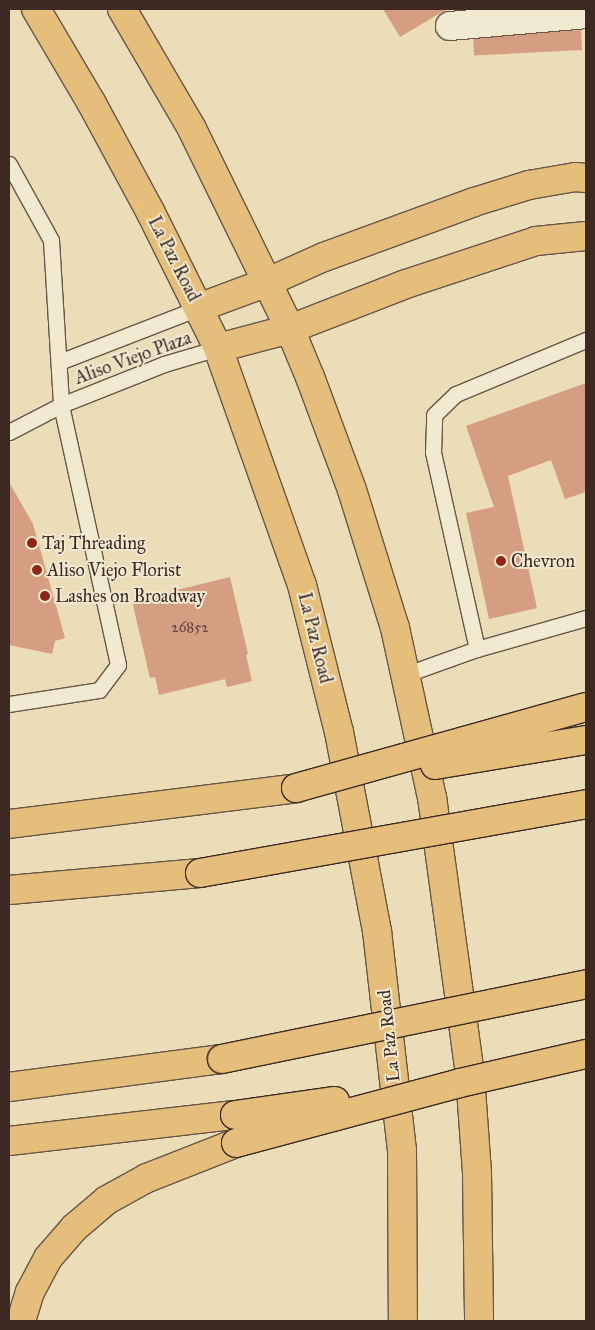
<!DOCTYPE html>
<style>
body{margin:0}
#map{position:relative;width:595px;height:1330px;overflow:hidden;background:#ebddb8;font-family:"IM FELL Great Primer",serif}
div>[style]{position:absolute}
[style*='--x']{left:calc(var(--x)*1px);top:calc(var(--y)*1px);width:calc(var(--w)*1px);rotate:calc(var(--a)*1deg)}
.building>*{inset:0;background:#d59d81;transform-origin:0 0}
.roads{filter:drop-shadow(1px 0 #675648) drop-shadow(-1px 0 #675648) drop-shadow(0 1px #675648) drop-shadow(0 -1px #675648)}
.lane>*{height:15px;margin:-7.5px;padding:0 7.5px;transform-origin:7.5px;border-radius:7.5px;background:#f2e9d1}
.street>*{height:28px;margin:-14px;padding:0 14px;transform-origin:14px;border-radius:14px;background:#f2e9d1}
.primary>*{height:28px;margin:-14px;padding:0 14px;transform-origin:14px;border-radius:14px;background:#e6be7c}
.highway>*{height:28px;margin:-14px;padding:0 14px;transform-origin:14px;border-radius:14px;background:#e6be7c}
.bridges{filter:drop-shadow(1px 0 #3b2922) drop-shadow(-1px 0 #3b2922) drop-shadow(0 1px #3b2922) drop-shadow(0 -1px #3b2922)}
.highway-bridge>*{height:28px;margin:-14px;padding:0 14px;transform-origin:14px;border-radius:14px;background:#e6be7c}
.dots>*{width:14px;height:14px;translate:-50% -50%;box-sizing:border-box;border:2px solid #f2e9d1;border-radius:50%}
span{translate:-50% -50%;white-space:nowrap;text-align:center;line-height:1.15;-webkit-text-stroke:4px #f2e9d1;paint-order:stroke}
.number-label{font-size:15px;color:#62463a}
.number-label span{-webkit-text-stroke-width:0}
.street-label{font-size:18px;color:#3b2922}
.poi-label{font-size:18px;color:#3b2922}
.left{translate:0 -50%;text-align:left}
.frame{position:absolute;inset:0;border:10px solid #3b2922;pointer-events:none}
</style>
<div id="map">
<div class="building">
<i style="clip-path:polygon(383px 9px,447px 9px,400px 37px)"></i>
<i style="left:581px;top:30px;width:20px;height:108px;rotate:87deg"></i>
<i style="clip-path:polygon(586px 383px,586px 492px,565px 499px,551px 460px,508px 476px,537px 608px,489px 619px,466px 513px,494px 507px,466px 426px)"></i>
<i style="clip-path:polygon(9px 482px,33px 524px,65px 638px,55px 641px,52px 654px,9px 645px)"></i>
<i style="clip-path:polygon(230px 577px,248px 654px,246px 655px,252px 681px,227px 687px,225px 679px,159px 695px,155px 677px,150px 678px,132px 601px)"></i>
</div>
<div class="roads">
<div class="lane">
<i style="--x:9;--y:164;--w:87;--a:61.1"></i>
<i style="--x:51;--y:240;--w:165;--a:86.5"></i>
<i style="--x:61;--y:405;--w:266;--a:77.6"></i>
<i style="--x:118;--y:665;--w:31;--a:127"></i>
<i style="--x:99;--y:690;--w:91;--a:171.2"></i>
<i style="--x:59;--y:362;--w:149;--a:-21.2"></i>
<i style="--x:9;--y:432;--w:59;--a:-27.4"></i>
<i style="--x:61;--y:405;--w:111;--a:-21.7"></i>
<i style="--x:164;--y:364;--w:56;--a:-16.5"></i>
<i style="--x:477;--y:649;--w:202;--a:-102.6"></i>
<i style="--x:433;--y:452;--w:37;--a:-88"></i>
<i style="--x:434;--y:415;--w:30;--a:-44"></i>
<i style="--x:456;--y:394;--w:141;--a:-22.6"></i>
<i style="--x:407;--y:674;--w:74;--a:-19.7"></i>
<i style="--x:477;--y:649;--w:113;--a:-15.9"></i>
</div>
<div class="street">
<i style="--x:450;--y:26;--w:137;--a:-5"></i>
</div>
<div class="primary">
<i style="--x:36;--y:9;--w:108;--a:59.4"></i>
<i style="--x:91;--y:102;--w:126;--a:61.6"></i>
<i style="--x:151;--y:213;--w:151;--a:63.6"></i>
<i style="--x:218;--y:348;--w:251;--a:70.5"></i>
<i style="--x:302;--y:585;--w:152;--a:75.9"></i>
<i style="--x:339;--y:732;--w:203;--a:79.2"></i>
<i style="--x:377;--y:931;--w:220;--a:83.5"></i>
<i style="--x:402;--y:1150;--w:171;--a:89.7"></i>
<i style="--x:122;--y:9;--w:139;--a:59.7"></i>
<i style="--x:192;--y:129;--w:223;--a:63.9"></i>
<i style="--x:290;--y:329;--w:52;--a:67.4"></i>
<i style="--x:310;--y:377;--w:121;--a:69.6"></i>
<i style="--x:352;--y:490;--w:145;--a:72.7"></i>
<i style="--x:395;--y:628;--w:173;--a:77.7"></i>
<i style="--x:432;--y:797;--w:281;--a:82.2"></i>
<i style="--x:470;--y:1075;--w:98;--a:85.9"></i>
<i style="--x:477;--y:1173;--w:148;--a:89.2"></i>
</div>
<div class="highway">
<i style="--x:198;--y:308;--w:75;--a:-20.4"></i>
<i style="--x:268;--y:282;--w:61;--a:-24.1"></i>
<i style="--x:324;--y:257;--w:160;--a:-20.1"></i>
<i style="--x:474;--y:202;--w:58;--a:-17.2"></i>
<i style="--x:529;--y:185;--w:47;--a:-9.9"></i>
<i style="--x:575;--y:177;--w:11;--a:5"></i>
<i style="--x:218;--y:348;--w:74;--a:-14.8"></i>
<i style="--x:290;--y:329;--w:124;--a:-21.2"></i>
<i style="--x:406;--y:284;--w:137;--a:-18.3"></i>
<i style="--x:536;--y:241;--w:50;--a:-5.7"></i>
<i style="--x:9;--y:824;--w:289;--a:-7.1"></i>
<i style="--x:9;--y:890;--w:192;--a:-5.1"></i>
<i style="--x:9;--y:1087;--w:215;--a:-7.5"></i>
<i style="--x:9;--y:1141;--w:227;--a:-6.6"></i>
<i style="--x:21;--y:1321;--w:30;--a:-73"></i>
<i style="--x:30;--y:1292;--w:38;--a:-62"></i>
<i style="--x:48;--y:1258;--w:40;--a:-49"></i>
<i style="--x:74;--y:1228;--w:43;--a:-40.3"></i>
<i style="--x:107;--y:1200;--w:46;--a:-28.8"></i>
<i style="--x:147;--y:1178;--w:96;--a:-21.5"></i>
</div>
</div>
<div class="bridges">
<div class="highway-bridge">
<i style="--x:435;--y:765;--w:153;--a:-9.4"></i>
<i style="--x:296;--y:788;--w:301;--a:-15.6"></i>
<i style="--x:200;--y:873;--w:392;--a:-10.1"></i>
<i style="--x:222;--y:1059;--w:372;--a:-11.6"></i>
<i style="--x:235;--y:1115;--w:101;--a:-8"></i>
<i style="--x:236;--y:1143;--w:232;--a:-15"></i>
<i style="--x:460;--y:1083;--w:129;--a:-13"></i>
</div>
</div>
<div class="dots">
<i style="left:32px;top:543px;background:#8f2418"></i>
<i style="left:501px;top:561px;background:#8f2418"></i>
<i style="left:37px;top:570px;background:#8f2418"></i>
<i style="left:45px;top:596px;background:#8f2418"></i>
</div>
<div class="number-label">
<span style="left:190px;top:628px">26852</span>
</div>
<div class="street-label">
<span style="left:174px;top:259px;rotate:63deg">La Paz Road</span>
<span style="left:133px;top:358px;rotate:-20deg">Aliso Viejo Plaza</span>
<span style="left:315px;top:638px;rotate:76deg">La Paz Road</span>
<span style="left:389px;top:1036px;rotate:-96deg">La Paz Road</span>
</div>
<div class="poi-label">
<span class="left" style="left:42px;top:543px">Taj Threading</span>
<span class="left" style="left:511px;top:561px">Chevron</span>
<span class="left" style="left:47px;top:570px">Aliso Viejo Florist</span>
<span class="left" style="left:55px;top:596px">Lashes on Broadway</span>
</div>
<div class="frame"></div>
</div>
